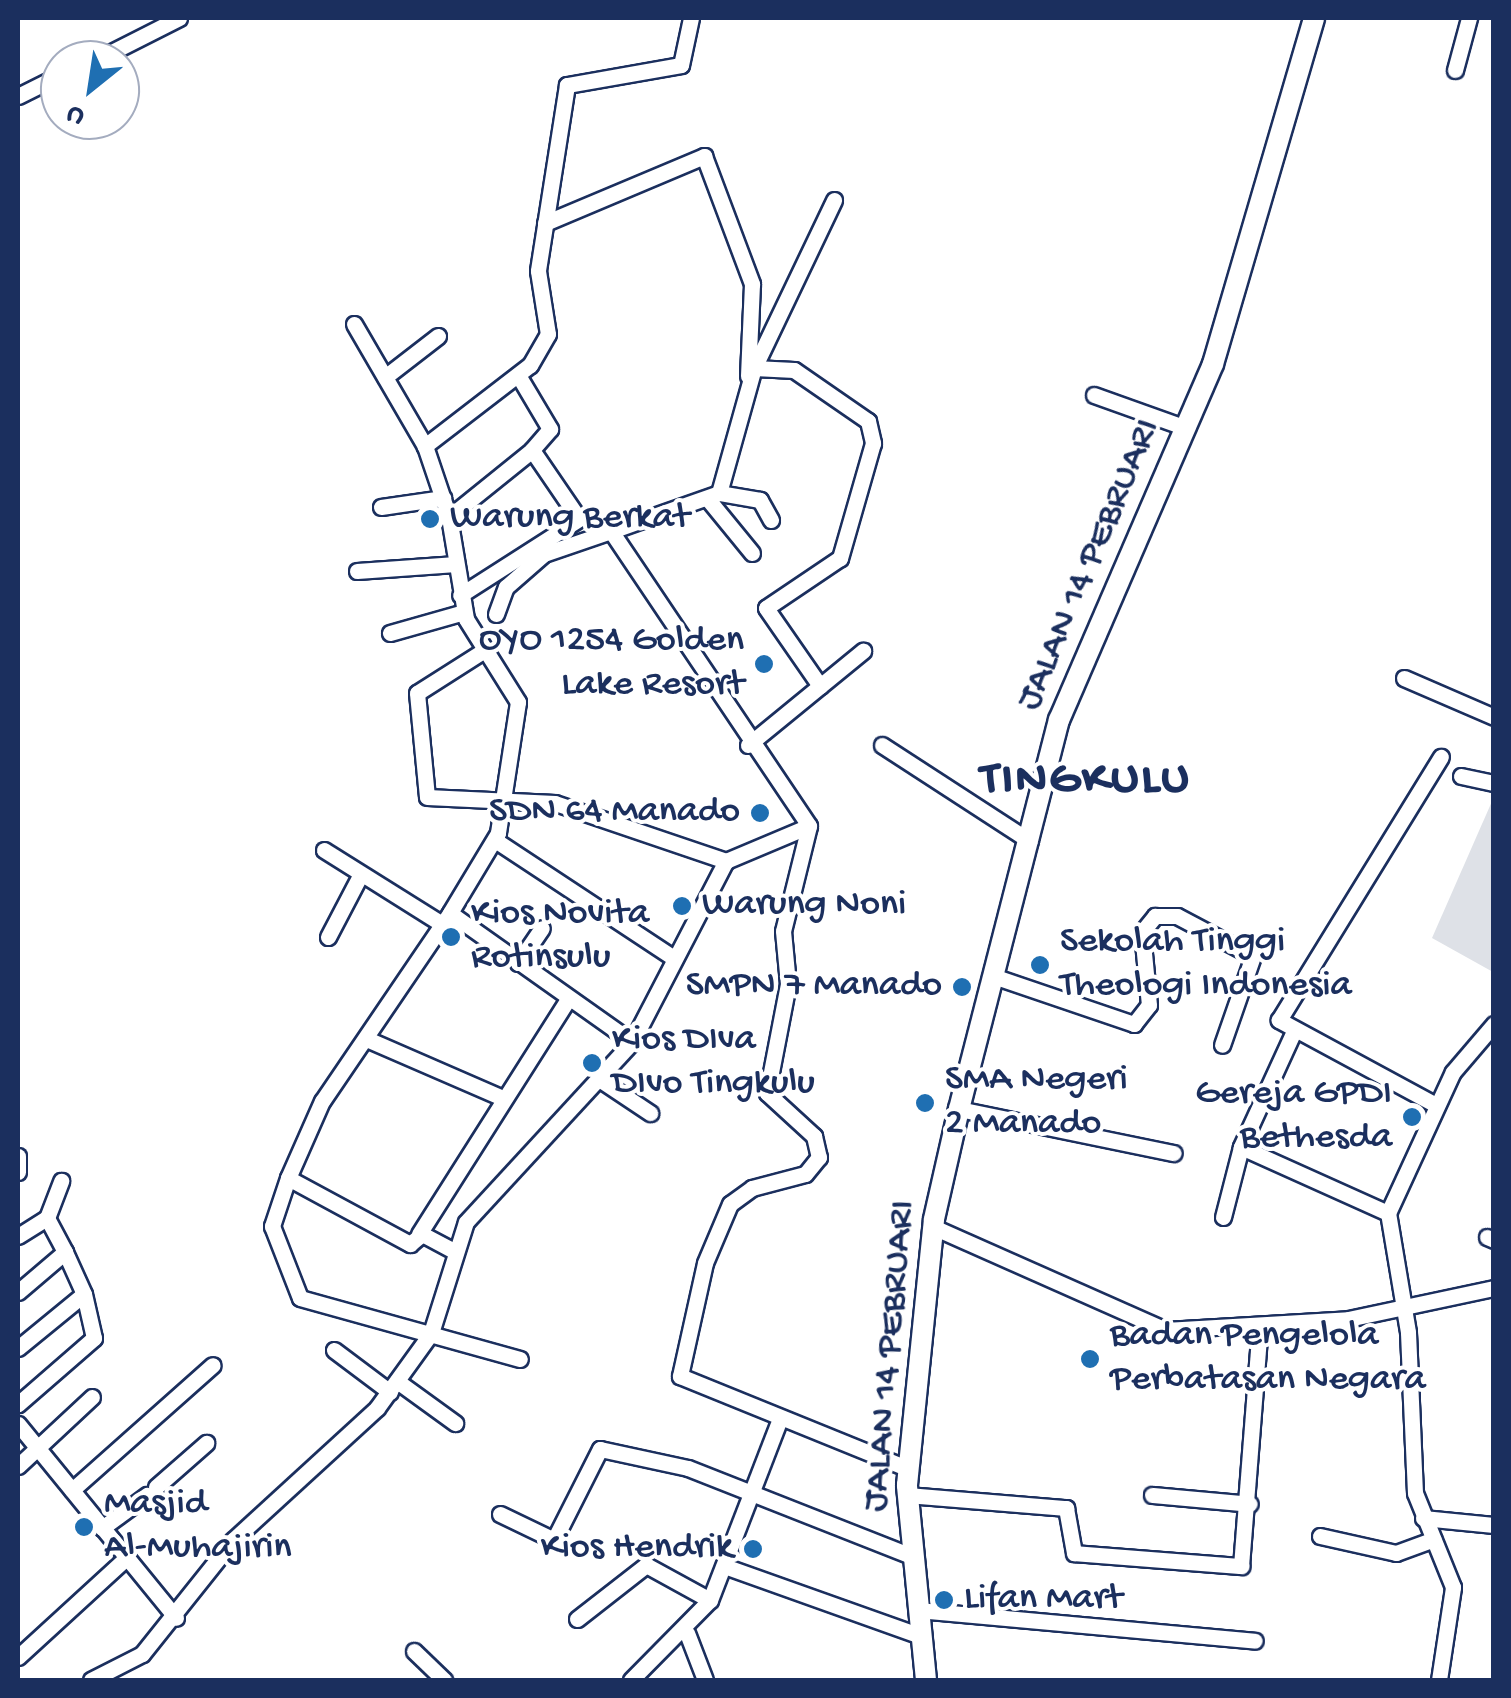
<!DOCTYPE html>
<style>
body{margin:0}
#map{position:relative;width:1511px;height:1698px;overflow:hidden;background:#fff;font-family:"Gochi Hand",sans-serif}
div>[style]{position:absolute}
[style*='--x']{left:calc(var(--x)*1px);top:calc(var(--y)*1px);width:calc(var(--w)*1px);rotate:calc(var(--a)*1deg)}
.green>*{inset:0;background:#dee1e7}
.roads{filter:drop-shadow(2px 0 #1b2f5e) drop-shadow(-2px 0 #1b2f5e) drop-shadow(0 2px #1b2f5e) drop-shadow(0 -2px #1b2f5e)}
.minor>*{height:15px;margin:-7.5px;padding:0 7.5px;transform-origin:7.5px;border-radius:7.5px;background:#fff}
.major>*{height:20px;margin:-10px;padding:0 10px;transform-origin:10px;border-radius:10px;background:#fff}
.dots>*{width:28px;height:28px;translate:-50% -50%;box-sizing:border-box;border:5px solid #fff;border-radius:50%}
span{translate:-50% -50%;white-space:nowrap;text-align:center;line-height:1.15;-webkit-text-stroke:8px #fff;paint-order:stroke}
.poi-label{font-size:38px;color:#1b2f5e}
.left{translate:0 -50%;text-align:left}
.right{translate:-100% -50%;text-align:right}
.street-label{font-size:38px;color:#1b2f5e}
.district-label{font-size:48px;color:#1b2f5e;font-weight:700;letter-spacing:2.5px}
.frame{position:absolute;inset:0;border:20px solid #1b2f5e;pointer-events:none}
.north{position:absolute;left:40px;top:40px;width:100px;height:100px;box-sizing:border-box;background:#fff;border:2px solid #a4acbf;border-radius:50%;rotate:210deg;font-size:28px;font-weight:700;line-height:40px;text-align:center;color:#1b2f5e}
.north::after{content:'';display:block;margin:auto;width:35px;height:45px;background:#1f6fb2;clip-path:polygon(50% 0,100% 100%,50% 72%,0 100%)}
</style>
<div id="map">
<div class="green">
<i style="clip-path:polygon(1493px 799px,1494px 972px,1493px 972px,1432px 938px)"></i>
</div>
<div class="roads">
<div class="minor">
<i style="--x:691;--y:18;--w:48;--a:102"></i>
<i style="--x:681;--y:65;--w:116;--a:170"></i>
<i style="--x:567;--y:85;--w:188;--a:98.9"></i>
<i style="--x:538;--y:271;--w:64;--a:81"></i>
<i style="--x:548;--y:334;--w:36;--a:120"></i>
<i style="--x:530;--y:365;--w:133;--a:142.4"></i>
<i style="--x:425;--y:446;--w:75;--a:71.3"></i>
<i style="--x:449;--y:517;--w:103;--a:80.5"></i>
<i style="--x:466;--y:619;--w:98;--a:57.9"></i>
<i style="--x:518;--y:702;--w:133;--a:98.7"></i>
<i style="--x:498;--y:833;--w:93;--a:121"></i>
<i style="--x:450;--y:913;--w:223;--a:35.3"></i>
<i style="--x:632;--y:1042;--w:204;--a:-62.6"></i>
<i style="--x:726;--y:861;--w:90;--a:-22.9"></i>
<i style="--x:96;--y:60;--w:93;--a:-26.8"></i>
<i style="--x:1455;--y:70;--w:54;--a:-74.9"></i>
<i style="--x:18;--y:96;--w:47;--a:-26.6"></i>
<i style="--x:545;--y:223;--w:173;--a:-22.8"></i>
<i style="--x:704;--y:156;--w:137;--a:69.4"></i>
<i style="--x:752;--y:284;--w:92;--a:92.5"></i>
<i style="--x:354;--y:324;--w:141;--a:59.8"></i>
<i style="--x:754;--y:368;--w:186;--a:-64.5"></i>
<i style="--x:518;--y:375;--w:63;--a:59.3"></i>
<i style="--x:550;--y:429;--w:28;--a:131"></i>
<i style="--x:385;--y:377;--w:67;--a:-37.7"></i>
<i style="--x:1094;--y:395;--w:98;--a:19.7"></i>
<i style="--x:719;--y:493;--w:130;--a:-74.4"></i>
<i style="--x:754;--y:368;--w:40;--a:2.9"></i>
<i style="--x:794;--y:370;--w:90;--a:34.6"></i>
<i style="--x:868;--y:421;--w:23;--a:77"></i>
<i style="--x:873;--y:443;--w:120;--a:106"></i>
<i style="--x:840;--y:558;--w:89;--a:146"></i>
<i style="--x:766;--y:608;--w:95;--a:55.3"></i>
<i style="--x:707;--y:498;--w:71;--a:50.7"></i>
<i style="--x:381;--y:507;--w:63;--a:-8.3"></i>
<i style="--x:449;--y:517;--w:107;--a:-38.9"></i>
<i style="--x:532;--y:450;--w:83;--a:55.7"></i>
<i style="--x:579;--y:519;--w:141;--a:147.4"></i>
<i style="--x:771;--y:520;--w:23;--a:-119"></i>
<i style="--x:760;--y:500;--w:42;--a:-170.3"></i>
<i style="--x:719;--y:493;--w:114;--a:160.6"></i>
<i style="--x:611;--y:531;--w:355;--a:56.1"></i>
<i style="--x:809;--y:826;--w:108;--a:103.9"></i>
<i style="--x:783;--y:931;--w:53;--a:84.6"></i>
<i style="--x:788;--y:984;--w:111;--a:100.9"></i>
<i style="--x:767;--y:1093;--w:64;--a:42.5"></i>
<i style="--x:814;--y:1136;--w:22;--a:77"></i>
<i style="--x:819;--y:1157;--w:22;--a:129"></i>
<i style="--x:805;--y:1174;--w:55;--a:165.2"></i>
<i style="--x:752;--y:1188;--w:27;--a:144"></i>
<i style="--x:730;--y:1204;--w:64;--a:113"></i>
<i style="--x:705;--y:1263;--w:116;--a:102.5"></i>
<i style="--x:680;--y:1376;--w:247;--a:22.1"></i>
<i style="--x:357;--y:571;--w:99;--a:-4"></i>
<i style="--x:496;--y:614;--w:29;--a:-70"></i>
<i style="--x:506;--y:587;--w:50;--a:-41"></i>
<i style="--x:544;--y:554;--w:71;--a:-18.9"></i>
<i style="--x:390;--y:633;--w:77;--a:-15.8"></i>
<i style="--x:483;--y:651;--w:78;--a:147.5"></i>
<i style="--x:417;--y:693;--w:104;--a:84.5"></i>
<i style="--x:427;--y:797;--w:128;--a:2.7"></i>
<i style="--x:555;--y:803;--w:181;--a:18.7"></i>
<i style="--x:1404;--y:678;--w:98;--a:23.4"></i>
<i style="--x:748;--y:745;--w:149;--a:-39.3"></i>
<i style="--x:882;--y:745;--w:176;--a:33"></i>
<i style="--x:1461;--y:776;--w:34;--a:12"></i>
<i style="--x:495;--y:840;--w:211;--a:33.4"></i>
<i style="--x:324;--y:850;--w:139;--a:32.1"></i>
<i style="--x:450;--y:913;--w:227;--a:124.2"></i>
<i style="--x:322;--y:1101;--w:84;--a:113.8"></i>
<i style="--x:288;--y:1178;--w:139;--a:28.4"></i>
<i style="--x:410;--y:1244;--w:16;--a:-40"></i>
<i style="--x:422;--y:1234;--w:36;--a:28"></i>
<i style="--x:328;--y:937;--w:71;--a:-62.4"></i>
<i style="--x:518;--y:963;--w:42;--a:-55.6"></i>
<i style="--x:993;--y:976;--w:149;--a:18.8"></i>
<i style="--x:1134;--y:1024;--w:24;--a:-52"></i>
<i style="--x:1149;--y:1005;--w:73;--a:-95.5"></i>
<i style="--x:1142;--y:932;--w:21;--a:-51"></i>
<i style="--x:1155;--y:916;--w:22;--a:0"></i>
<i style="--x:1177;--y:916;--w:86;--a:27.8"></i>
<i style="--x:1253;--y:956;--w:94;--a:109.2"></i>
<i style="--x:1294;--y:1031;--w:128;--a:114.6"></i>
<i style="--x:1241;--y:1147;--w:161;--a:24.2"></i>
<i style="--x:369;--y:1040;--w:141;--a:23.5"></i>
<i style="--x:602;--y:1081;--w:58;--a:33.7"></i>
<i style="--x:1436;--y:1105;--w:179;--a:-151.6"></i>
<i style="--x:1279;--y:1020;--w:309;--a:-58.4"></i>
<i style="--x:959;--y:1109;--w:219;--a:11.6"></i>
<i style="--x:18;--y:1156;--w:16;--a:90"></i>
<i style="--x:288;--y:1178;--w:51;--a:108.4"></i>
<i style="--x:272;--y:1226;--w:77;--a:68.7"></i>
<i style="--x:300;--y:1298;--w:228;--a:15.5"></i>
<i style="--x:1223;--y:1217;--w:72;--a:-75.6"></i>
<i style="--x:47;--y:1218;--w:40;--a:-69"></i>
<i style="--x:933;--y:1227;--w:254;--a:23.9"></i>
<i style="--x:1165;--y:1330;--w:183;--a:-3.4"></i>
<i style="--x:1348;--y:1319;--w:149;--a:-12"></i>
<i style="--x:419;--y:1234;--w:278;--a:-57.6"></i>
<i style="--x:18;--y:1236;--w:34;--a:-32"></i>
<i style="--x:47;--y:1218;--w:38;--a:62"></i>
<i style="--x:1487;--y:1237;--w:8;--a:23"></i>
<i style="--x:18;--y:1292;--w:62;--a:-40.4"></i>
<i style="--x:65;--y:1252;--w:46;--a:65.7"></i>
<i style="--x:18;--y:1348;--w:85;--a:-39.3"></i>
<i style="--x:84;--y:1294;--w:45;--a:77.2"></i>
<i style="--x:94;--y:1338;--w:101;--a:139"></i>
<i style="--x:334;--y:1350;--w:70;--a:36.9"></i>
<i style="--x:397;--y:1381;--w:72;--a:35.9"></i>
<i style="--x:18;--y:1424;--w:250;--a:50.8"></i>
<i style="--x:18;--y:1466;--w:101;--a:-43"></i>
<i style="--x:156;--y:1487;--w:67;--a:-41.3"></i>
<i style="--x:72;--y:1490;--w:188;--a:-41.6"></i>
<i style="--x:907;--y:1495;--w:160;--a:4.7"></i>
<i style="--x:1066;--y:1508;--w:46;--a:79.9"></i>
<i style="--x:1074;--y:1553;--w:168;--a:4.5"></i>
<i style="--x:1241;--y:1566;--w:240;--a:-85.5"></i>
<i style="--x:1152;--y:1495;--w:98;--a:5.2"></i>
<i style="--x:500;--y:1514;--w:60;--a:25.7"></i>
<i style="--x:554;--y:1540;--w:102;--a:-63.2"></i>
<i style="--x:600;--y:1449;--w:90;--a:12.2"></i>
<i style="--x:688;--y:1468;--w:240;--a:21.5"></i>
<i style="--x:1423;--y:1518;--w:71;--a:5.6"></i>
<i style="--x:102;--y:1528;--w:56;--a:-36.3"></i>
<i style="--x:1320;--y:1536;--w:78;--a:12.6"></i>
<i style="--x:1396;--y:1553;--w:40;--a:-20.2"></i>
<i style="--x:727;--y:1567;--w:206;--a:19.6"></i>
<i style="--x:917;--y:1610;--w:339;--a:5.2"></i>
<i style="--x:577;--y:1619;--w:88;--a:-38"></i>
<i style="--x:646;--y:1565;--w:73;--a:28.7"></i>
<i style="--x:687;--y:1633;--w:50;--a:69"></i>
<i style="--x:414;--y:1651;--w:42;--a:44"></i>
<i style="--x:18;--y:1657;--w:144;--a:-42.5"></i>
<i style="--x:91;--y:1680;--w:57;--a:-27"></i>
<i style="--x:142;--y:1654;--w:146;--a:-51.4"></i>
<i style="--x:233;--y:1540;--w:195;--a:-42.5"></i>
<i style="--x:377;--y:1408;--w:92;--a:-54.2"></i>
<i style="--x:431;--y:1333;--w:116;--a:-72.5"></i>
<i style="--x:466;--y:1222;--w:245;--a:-47.3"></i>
<i style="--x:631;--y:1680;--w:112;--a:-45.4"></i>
<i style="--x:710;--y:1600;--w:192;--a:-68.9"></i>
<i style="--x:1439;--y:1680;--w:94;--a:-81.4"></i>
<i style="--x:1453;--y:1587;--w:101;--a:-112"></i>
<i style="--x:1415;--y:1493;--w:161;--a:-92.5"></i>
<i style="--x:1408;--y:1332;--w:121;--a:-99.5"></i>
<i style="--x:1388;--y:1213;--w:155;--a:-65.3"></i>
<i style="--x:1453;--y:1072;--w:63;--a:-49.5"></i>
</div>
<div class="major">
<i style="--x:926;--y:1680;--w:196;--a:-95.6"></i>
<i style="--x:907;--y:1485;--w:267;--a:-84.2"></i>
<i style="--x:934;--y:1219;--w:113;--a:-77.2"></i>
<i style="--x:959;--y:1109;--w:402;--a:-75.6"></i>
<i style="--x:1059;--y:720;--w:388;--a:-66.6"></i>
<i style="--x:1213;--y:364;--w:360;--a:-73.7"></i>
</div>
</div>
<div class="dots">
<i style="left:430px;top:519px;background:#1f6fb2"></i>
<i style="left:764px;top:664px;background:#1f6fb2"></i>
<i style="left:760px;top:813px;background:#1f6fb2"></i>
<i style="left:682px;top:906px;background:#1f6fb2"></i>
<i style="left:451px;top:937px;background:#1f6fb2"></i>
<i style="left:1040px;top:965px;background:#1f6fb2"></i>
<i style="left:962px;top:987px;background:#1f6fb2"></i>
<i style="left:592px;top:1063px;background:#1f6fb2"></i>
<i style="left:925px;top:1103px;background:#1f6fb2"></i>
<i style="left:1412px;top:1117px;background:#1f6fb2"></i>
<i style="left:1090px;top:1359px;background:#1f6fb2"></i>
<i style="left:84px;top:1527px;background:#1f6fb2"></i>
<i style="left:753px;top:1549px;background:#1f6fb2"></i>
<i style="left:944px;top:1600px;background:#1f6fb2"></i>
</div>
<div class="poi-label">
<span class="left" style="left:450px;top:519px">Warung Berkat</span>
<span class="right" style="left:744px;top:664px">OYO 1254 Golden<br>Lake Resort</span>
<span class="right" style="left:740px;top:813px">SDN 64 Manado</span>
<span class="left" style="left:702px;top:906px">Warung Noni</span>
<span class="left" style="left:471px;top:937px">Kios Novita<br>Rotinsulu</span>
<span class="left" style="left:1060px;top:965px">Sekolah Tinggi<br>Theologi Indonesia</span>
<span class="right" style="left:942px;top:987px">SMPN 7 Manado</span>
<span class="left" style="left:612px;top:1063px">Kios DIva<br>DIvo Tingkulu</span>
<span class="left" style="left:945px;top:1103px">SMA Negeri<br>2 Manado</span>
<span class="right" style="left:1392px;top:1117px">Gereja GPDI<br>Bethesda</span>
<span class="left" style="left:1110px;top:1359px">Badan Pengelola<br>Perbatasan Negara</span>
<span class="left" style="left:104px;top:1527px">Masjid<br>Al-Muhajirin</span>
<span class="right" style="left:733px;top:1549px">Kios Hendrik</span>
<span class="left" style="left:964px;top:1600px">Lifan Mart</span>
</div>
<div class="street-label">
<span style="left:1090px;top:565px;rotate:-67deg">JALAN 14 PEBRUARI</span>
<span style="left:891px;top:1356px;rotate:-85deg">JALAN 14 PEBRUARI</span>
</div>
<div class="district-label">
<span style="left:1086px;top:782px">TINGKULU</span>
</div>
<div class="frame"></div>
<div class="north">U</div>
</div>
